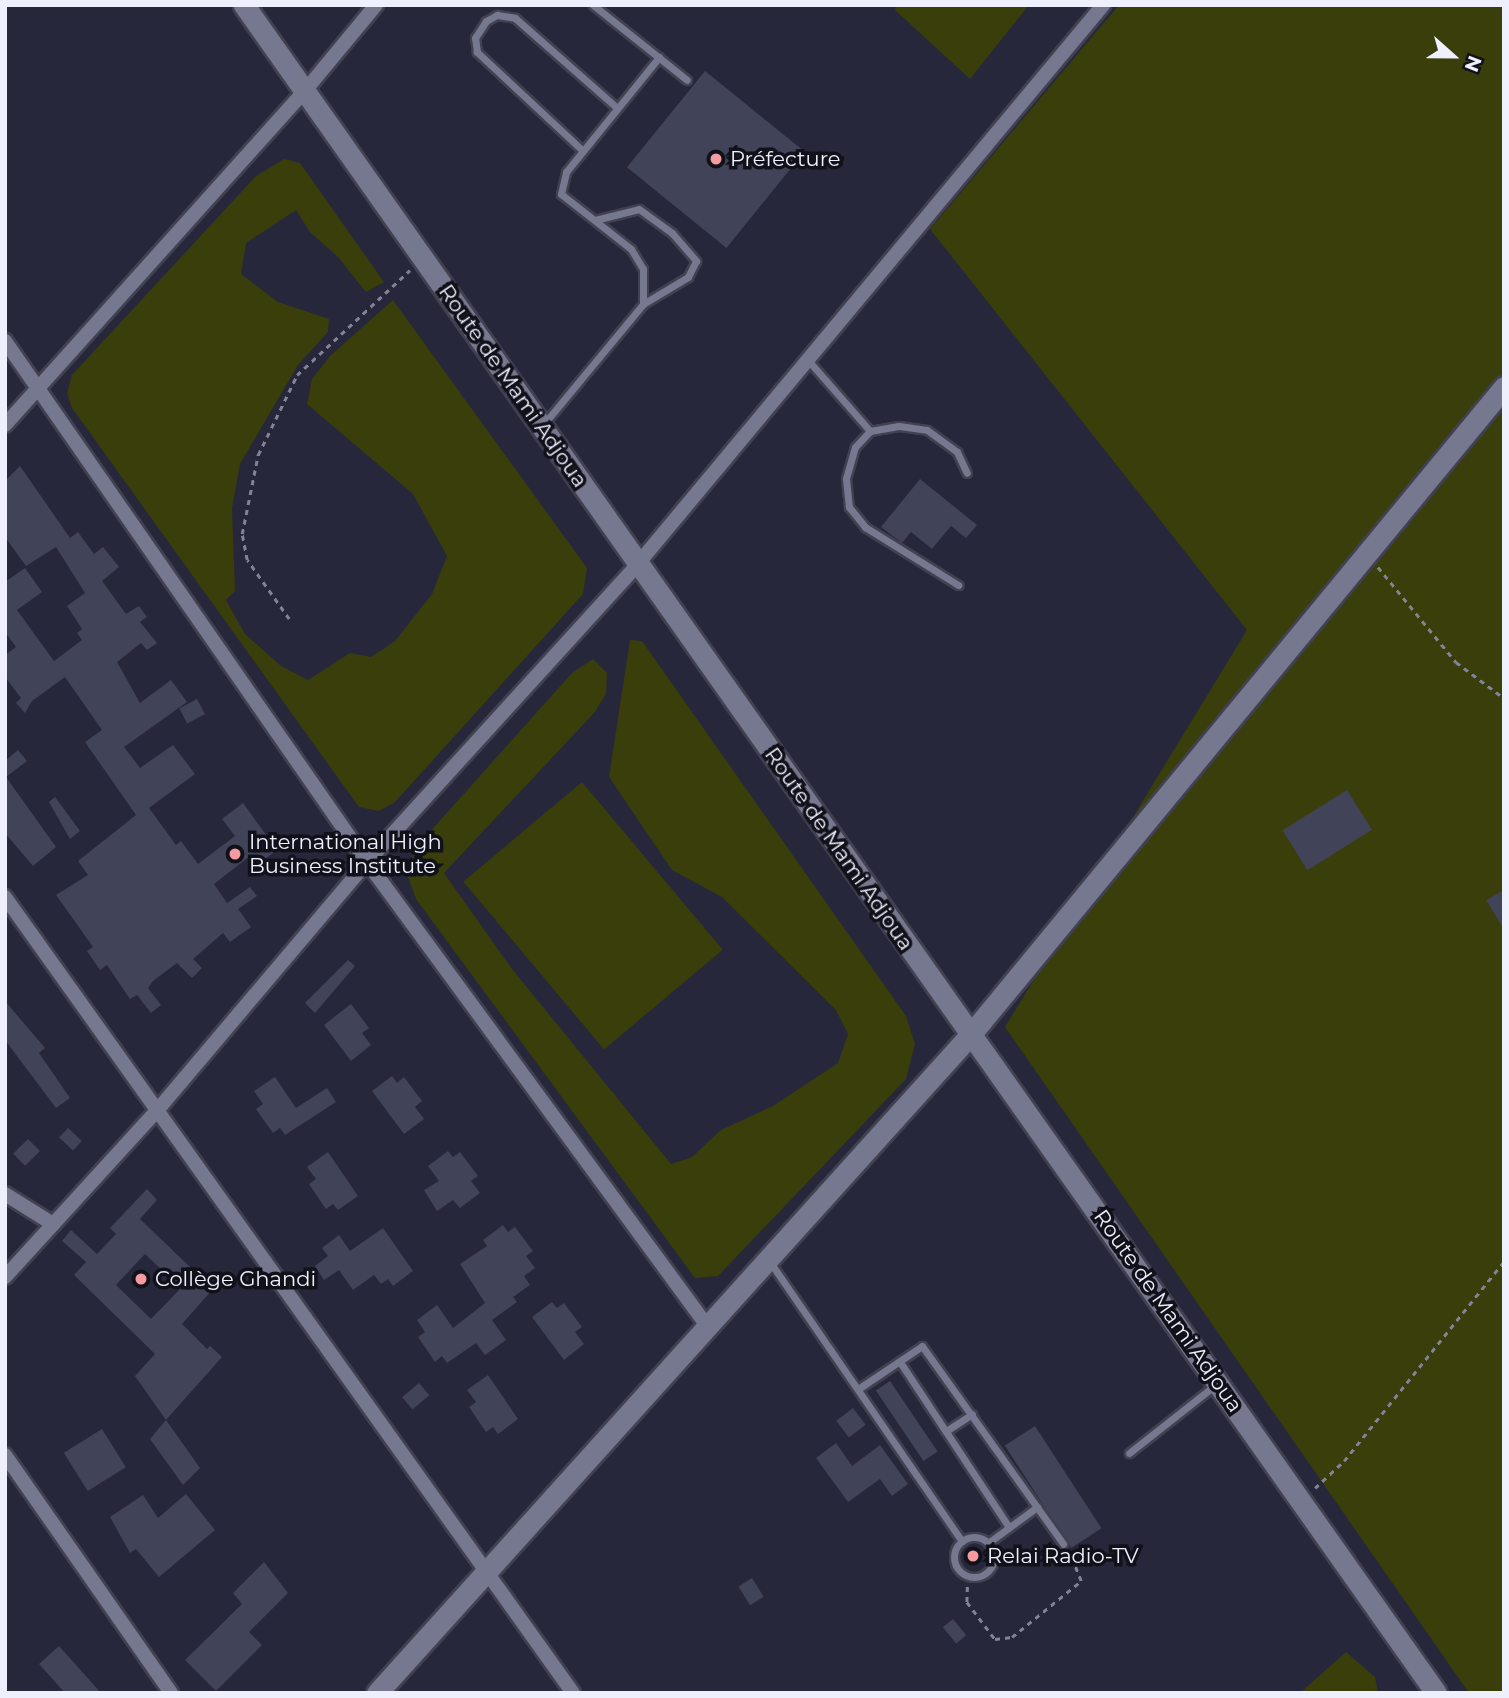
<!DOCTYPE html>
<meta charset="utf-8">
<style>
body{margin:0}
#map{position:relative;width:1509px;height:1698px;overflow:hidden;background:#27273b;font-family:Montserrat,sans-serif}
div>[style]{position:absolute}
[style*='--x']{left:calc(var(--x)*1px);top:calc(var(--y)*1px);width:calc(var(--w)*1px);rotate:calc(var(--a)*1deg)}
.green>*{inset:0;background:#393e0b;transform-origin:0 0}
.building>*{inset:0;background:#414358;transform-origin:0 0}
.path>*{height:2.5px;margin-top:-1.25px;transform-origin:0;background:repeating-linear-gradient(90deg,#828394 0 5px,transparent 0 10px)}
.roads{filter:drop-shadow(2px 0 #414152) drop-shadow(-2px 0 #414152) drop-shadow(0 2px #414152) drop-shadow(0 -2px #414152)}
.lane>*{height:7px;margin:-3.5px;padding:0 3.5px;transform-origin:3.5px;border-radius:3.5px;background:#76788f}
.lane>.ring{margin:-3.5px;padding:0;box-sizing:content-box;background:none;border:7px solid #76788f;border-radius:50%}
.street>*{height:14px;margin:-7px;padding:0 7px;transform-origin:7px;border-radius:7px;background:#76788f}
.secondary>*{height:21px;margin:-10.5px;padding:0 10.5px;transform-origin:10.5px;border-radius:10.5px;background:#76788f}
.dots>*{width:19px;height:19px;translate:-50% -50%;box-sizing:border-box;border:4px solid #11111a;border-radius:50%}
span{translate:-50% -50%;white-space:nowrap;text-align:center;line-height:1.15;-webkit-text-stroke:7px #11111a;paint-order:stroke}
.poi-label{font-size:21px;color:#eff0fe}
.left{translate:0 -50%;text-align:left}
.street-label{font-size:21px;color:#eff0fe}
.frame{position:absolute;inset:0;border:7px solid #eff0fe;pointer-events:none}
.north{position:absolute;left:1418px;top:21px;width:70px;height:70px;-webkit-text-stroke:5px #11111a;paint-order:stroke;rotate:111deg;font-size:19px;font-weight:700;line-height:28px;text-align:center;color:#eff0fe}
.north::after{content:'';display:block;margin:auto;width:24px;height:32px;background:#eff0fe;clip-path:polygon(50% 0,100% 100%,50% 72%,0 100%)}
</style>
<div id="map">
<div class="green">
<i style="clip-path:polygon(897px 5px,1029px 5px,970px 79px,895px 10px)"></i>
<i style="clip-path:polygon(1119px 5px,1504px 5px,1504px 1693px,1469px 1693px,1005px 1027px,1247px 630px,930px 229px)"></i>
<i style="clip-path:polygon(284px 159px,300px 163px,384px 282px,366px 292px,338px 257px,310px 232px,296px 210px,246px 243px,241px 274px,278px 302px,329px 319px,328px 332px,298px 365px,240px 464px,232px 508px,235px 591px,226px 600px,245px 634px,281px 666px,308px 680px,350px 653px,371px 657px,395px 641px,432px 594px,447px 556px,413px 494px,307px 404px,312px 379px,330px 356px,393px 300px,587px 568px,583px 594px,395px 802px,379px 811px,359px 807px,72px 408px,67px 393px,72px 375px,256px 176px)"></i>
<i style="clip-path:polygon(630px 640px,642px 641px,906px 1016px,915px 1044px,906px 1079px,718px 1276px,695px 1278px,416px 899px,406px 871px,419px 844px,572px 673px,593px 659px,607px 673px,606px 694px,594px 713px,444px 873px,512px 969px,671px 1164px,692px 1157px,721px 1130px,773px 1106px,838px 1063px,848px 1034px,836px 1010px,722px 897px,672px 870px,609px 777px)"></i>
<i style="left:582px;top:782px;width:219px;height:155px;rotate:50deg"></i>
<i style="clip-path:polygon(1346px 1652px,1375px 1677px,1378px 1693px,1300px 1693px)"></i>
</div>
<div class="building">
<i style="left:705px;top:71px;width:128px;height:124px;rotate:39deg"></i>
<i style="clip-path:polygon(20px 466px,70px 538px,78px 532px,94px 554px,103px 547px,119px 567px,102px 581px,126px 614px,139px 606px,147px 617px,140px 622px,157px 643px,147px 650px,141px 643px,117px 662px,140px 703px,171px 680px,187px 702px,124px 747px,140px 768px,173px 745px,195px 774px,149px 808px,176px 845px,181px 841px,198px 864px,235px 836px,222px 819px,243px 803px,277px 850px,257px 865px,250px 856px,214px 884px,227px 903px,250px 887px,257px 896px,238px 909px,251px 927px,230px 942px,223px 933px,193px 959px,202px 968px,192px 978px,177px 963px,153px 981px,148px 988px,161px 1005px,151px 1013px,137px 995px,130px 999px,107px 965px,100px 970px,87px 951px,93px 947px,56px 895px,88px 875px,78px 861px,136px 815px,85px 742px,102px 730px,65px 677px,32px 701px,25px 713px,16px 703px,21px 698px,5px 677px,5px 655px,16px 647px,5px 632px,5px 582px,25px 568px,42px 592px,17px 610px,54px 661px,82px 640px,77px 633px,82px 629px,67px 606px,85px 593px,56px 547px,26px 566px,5px 537px,5px 481px)"></i>
<i style="clip-path:polygon(920px 479px,977px 525px,966px 538px,951px 526px,932px 549px,911px 532px,902px 543px,881px 527px)"></i>
<i style="left:197px;top:699px;width:17px;height:20px;rotate:62deg"></i>
<i style="clip-path:polygon(18px 750px,27px 761px,6px 777px,56px 847px,33px 866px,5px 833px,5px 761px)"></i>
<i style="left:1347px;top:790px;width:47px;height:76px;rotate:58deg"></i>
<i style="clip-path:polygon(55px 797px,80px 831px,70px 839px,49px 802px)"></i>
<i style="clip-path:polygon(1504px 890px,1504px 929px,1486px 900px)"></i>
<i style="clip-path:polygon(348px 960px,355px 966px,315px 1013px,305px 1003px)"></i>
<i style="clip-path:polygon(5px 1001px,45px 1048px,39px 1053px,70px 1098px,56px 1108px,5px 1040px)"></i>
<i style="clip-path:polygon(351px 1004px,369px 1028px,362px 1033px,371px 1045px,351px 1061px,324px 1025px)"></i>
<i style="clip-path:polygon(392px 1076px,397px 1083px,404px 1077px,422px 1101px,415px 1107px,424px 1119px,404px 1134px,372px 1091px)"></i>
<i style="clip-path:polygon(275px 1077px,296px 1108px,327px 1088px,336px 1102px,285px 1135px,280px 1128px,273px 1133px,256px 1109px,263px 1104px,254px 1091px)"></i>
<i style="left:68px;top:1128px;width:19px;height:13px;rotate:43deg"></i>
<i style="left:28px;top:1139px;width:17px;height:21px;rotate:45deg"></i>
<i style="clip-path:polygon(448px 1151px,453px 1157px,460px 1152px,478px 1176px,471px 1181px,480px 1193px,460px 1208px,453px 1200px,437px 1211px,424px 1190px,439px 1181px,428px 1166px)"></i>
<i style="clip-path:polygon(328px 1152px,358px 1196px,338px 1210px,333px 1204px,326px 1209px,309px 1184px,316px 1179px,307px 1167px)"></i>
<i style="clip-path:polygon(evenodd,147px 1189px,157px 1200px,140px 1219px,213px 1289px,182px 1324px,207px 1349px,210px 1346px,222px 1357px,166px 1420px,200px 1468px,183px 1485px,150px 1439px,166px 1420px,135px 1376px,155px 1354px,74px 1275px,86px 1262px,62px 1241px,71px 1230px,97px 1254px,116px 1234px,110px 1228px,147px 1189px,145px 1254px,181px 1288px,151px 1319px,116px 1285px,145px 1254px)"></i>
<i style="clip-path:polygon(503px 1225px,508px 1232px,515px 1227px,533px 1251px,526px 1256px,535px 1268px,524px 1276px,530px 1285px,513px 1297px,517px 1302px,492px 1320px,506px 1340px,485px 1355px,476px 1343px,447px 1363px,442px 1356px,435px 1362px,418px 1337px,425px 1332px,417px 1320px,437px 1305px,453px 1328px,485px 1303px,460px 1264px,487px 1246px,483px 1240px)"></i>
<i style="clip-path:polygon(383px 1228px,413px 1271px,393px 1286px,388px 1279px,381px 1284px,374px 1275px,353px 1290px,339px 1270px,324px 1280px,315px 1266px,328px 1256px,322px 1248px,339px 1235px,350px 1251px)"></i>
<i style="clip-path:polygon(552px 1302px,557px 1308px,564px 1303px,582px 1327px,575px 1332px,584px 1344px,564px 1360px,532px 1317px)"></i>
<i style="clip-path:polygon(488px 1375px,518px 1419px,498px 1434px,493px 1427px,486px 1432px,469px 1407px,476px 1402px,467px 1390px)"></i>
<i style="left:890px;top:1381px;width:85px;height:17px;rotate:56deg"></i>
<i style="left:419px;top:1383px;width:16px;height:22px;rotate:50deg"></i>
<i style="left:853px;top:1408px;width:21px;height:21px;rotate:53deg"></i>
<i style="left:1035px;top:1426px;width:122px;height:36px;rotate:57deg"></i>
<i style="left:102px;top:1429px;width:45px;height:45px;rotate:58deg"></i>
<i style="clip-path:polygon(836px 1443px,852px 1466px,880px 1445px,908px 1484px,892px 1496px,880px 1479px,848px 1502px,816px 1458px)"></i>
<i style="clip-path:polygon(186px 1494px,215px 1530px,159px 1577px,136px 1549px,130px 1553px,110px 1517px,143px 1495px,158px 1518px)"></i>
<i style="clip-path:polygon(264px 1562px,288px 1593px,249px 1632px,262px 1645px,216px 1691px,185px 1660px,242px 1604px,233px 1593px)"></i>
<i style="left:752px;top:1578px;width:22px;height:16px;rotate:58deg"></i>
<i style="left:953px;top:1619px;width:21px;height:13px;rotate:51deg"></i>
<i style="clip-path:polygon(59px 1646px,101px 1693px,65px 1693px,39px 1664px)"></i>
</div>
<div class="path">
<i style="--x:1378;--y:567;--w:123;--a:50.6"></i>
<i style="--x:1456;--y:662;--w:60;--a:36.9"></i>
<i style="--x:289;--y:619;--w:72;--a:-125.4"></i>
<i style="--x:247;--y:560;--w:26;--a:-101"></i>
<i style="--x:242;--y:534;--w:81;--a:-78.6"></i>
<i style="--x:258;--y:455;--w:89;--a:-64"></i>
<i style="--x:297;--y:375;--w:154;--a:-42.9"></i>
<i style="--x:1315;--y:1488;--w:40;--a:-43"></i>
<i style="--x:1344;--y:1461;--w:256;--a:-51.3"></i>
<i style="--x:968;--y:1577;--w:25;--a:92"></i>
<i style="--x:967;--y:1602;--w:46;--a:52.9"></i>
<i style="--x:995;--y:1639;--w:17;--a:-7"></i>
<i style="--x:1012;--y:1637;--w:89;--a:-39.1"></i>
<i style="--x:1081;--y:1581;--w:29;--a:-112"></i>
</div>
<div class="roads">
<div class="lane">
<i style="--x:593;--y:5;--w:120;--a:38.6"></i>
<i style="--x:582;--y:150;--w:144;--a:-137"></i>
<i style="--x:477;--y:52;--w:14;--a:-98"></i>
<i style="--x:475;--y:38;--w:20;--a:-57"></i>
<i style="--x:486;--y:21;--w:13;--a:-29"></i>
<i style="--x:497;--y:15;--w:18;--a:9"></i>
<i style="--x:515;--y:18;--w:136;--a:41.4"></i>
<i style="--x:595;--y:220;--w:45;--a:-14"></i>
<i style="--x:639;--y:209;--w:41;--a:36"></i>
<i style="--x:672;--y:233;--w:37;--a:49"></i>
<i style="--x:696;--y:261;--w:18;--a:117"></i>
<i style="--x:688;--y:277;--w:52;--a:149"></i>
<i style="--x:807;--y:359;--w:96;--a:48.8"></i>
<i style="--x:870;--y:431;--w:22;--a:133"></i>
<i style="--x:855;--y:447;--w:33;--a:106"></i>
<i style="--x:846;--y:479;--w:28;--a:84"></i>
<i style="--x:849;--y:507;--w:26;--a:51"></i>
<i style="--x:865;--y:527;--w:110;--a:31.9"></i>
<i style="--x:543;--y:425;--w:157;--a:-50.4"></i>
<i style="--x:643;--y:304;--w:35;--a:-90"></i>
<i style="--x:643;--y:269;--w:23;--a:-121"></i>
<i style="--x:631;--y:249;--w:89;--a:-141.8"></i>
<i style="--x:561;--y:194;--w:23;--a:-77"></i>
<i style="--x:566;--y:172;--w:148;--a:-51"></i>
<i style="--x:870;--y:431;--w:29;--a:-10"></i>
<i style="--x:899;--y:426;--w:28;--a:8"></i>
<i style="--x:927;--y:430;--w:37;--a:36"></i>
<i style="--x:957;--y:452;--w:23;--a:65"></i>
<i style="--x:770;--y:1262;--w:339;--a:55.5"></i>
<i style="--x:900;--y:1362;--w:196;--a:56.6"></i>
<i style="--x:858;--y:1389;--w:77;--a:-33.9"></i>
<i style="--x:922;--y:1346;--w:243;--a:54.5"></i>
<i style="--x:946;--y:1431;--w:31;--a:-33"></i>
<i style="--x:1129;--y:1453;--w:110;--a:-38.3"></i>
<i class="ring" style="left:954px;top:1537px;width:33px;height:33px"></i>
<i style="--x:988;--y:1543;--w:61;--a:-36.3"></i>
</div>
<div class="street">
<i style="--x:5;--y:341;--w:634;--a:55.21"></i>
<i style="--x:367;--y:862;--w:577;--a:53.75"></i>
<i style="--x:5;--y:425;--w:448;--a:-48.1"></i>
<i style="--x:304;--y:92;--w:113;--a:-50.4"></i>
<i style="--x:5;--y:897;--w:978;--a:54.49"></i>
<i style="--x:5;--y:1194;--w:57;--a:32"></i>
<i style="--x:5;--y:1277;--w:222;--a:-47.6"></i>
<i style="--x:155;--y:1113;--w:329;--a:-49.8"></i>
<i style="--x:367;--y:862;--w:401;--a:-47.7"></i>
<i style="--x:637;--y:565;--w:729;--a:-50.23"></i>
<i style="--x:5;--y:1455;--w:290;--a:55.1"></i>
</div>
<div class="secondary">
<i style="--x:244;--y:5;--w:2066;--a:54.77"></i>
<i style="--x:377;--y:1693;--w:887;--a:-47.97"></i>
<i style="--x:971;--y:1034;--w:838;--a:-50.52"></i>
</div>
</div>
<div class="dots">
<i style="left:716px;top:159px;background:#f49aa1"></i>
<i style="left:235px;top:854px;background:#f49aa1"></i>
<i style="left:141px;top:1279px;background:#f49aa1"></i>
<i style="left:973px;top:1556px;background:#f49aa1"></i>
</div>
<div class="poi-label">
<span class="left" style="left:730px;top:159px">Préfecture</span>
<span class="left" style="left:249px;top:854px">International High<br>Business Institute</span>
<span class="left" style="left:155px;top:1279px">Collège Ghandi</span>
<span class="left" style="left:987px;top:1556px">Relai Radio-TV</span>
</div>
<div class="street-label">
<span style="left:513px;top:386px;rotate:55deg">Route de Mami Adjoua</span>
<span style="left:839px;top:849px;rotate:55deg">Route de Mami Adjoua</span>
<span style="left:1168px;top:1311px;rotate:55deg">Route de Mami Adjoua</span>
</div>
<div class="frame"></div>
<div class="north">N</div>
</div>
